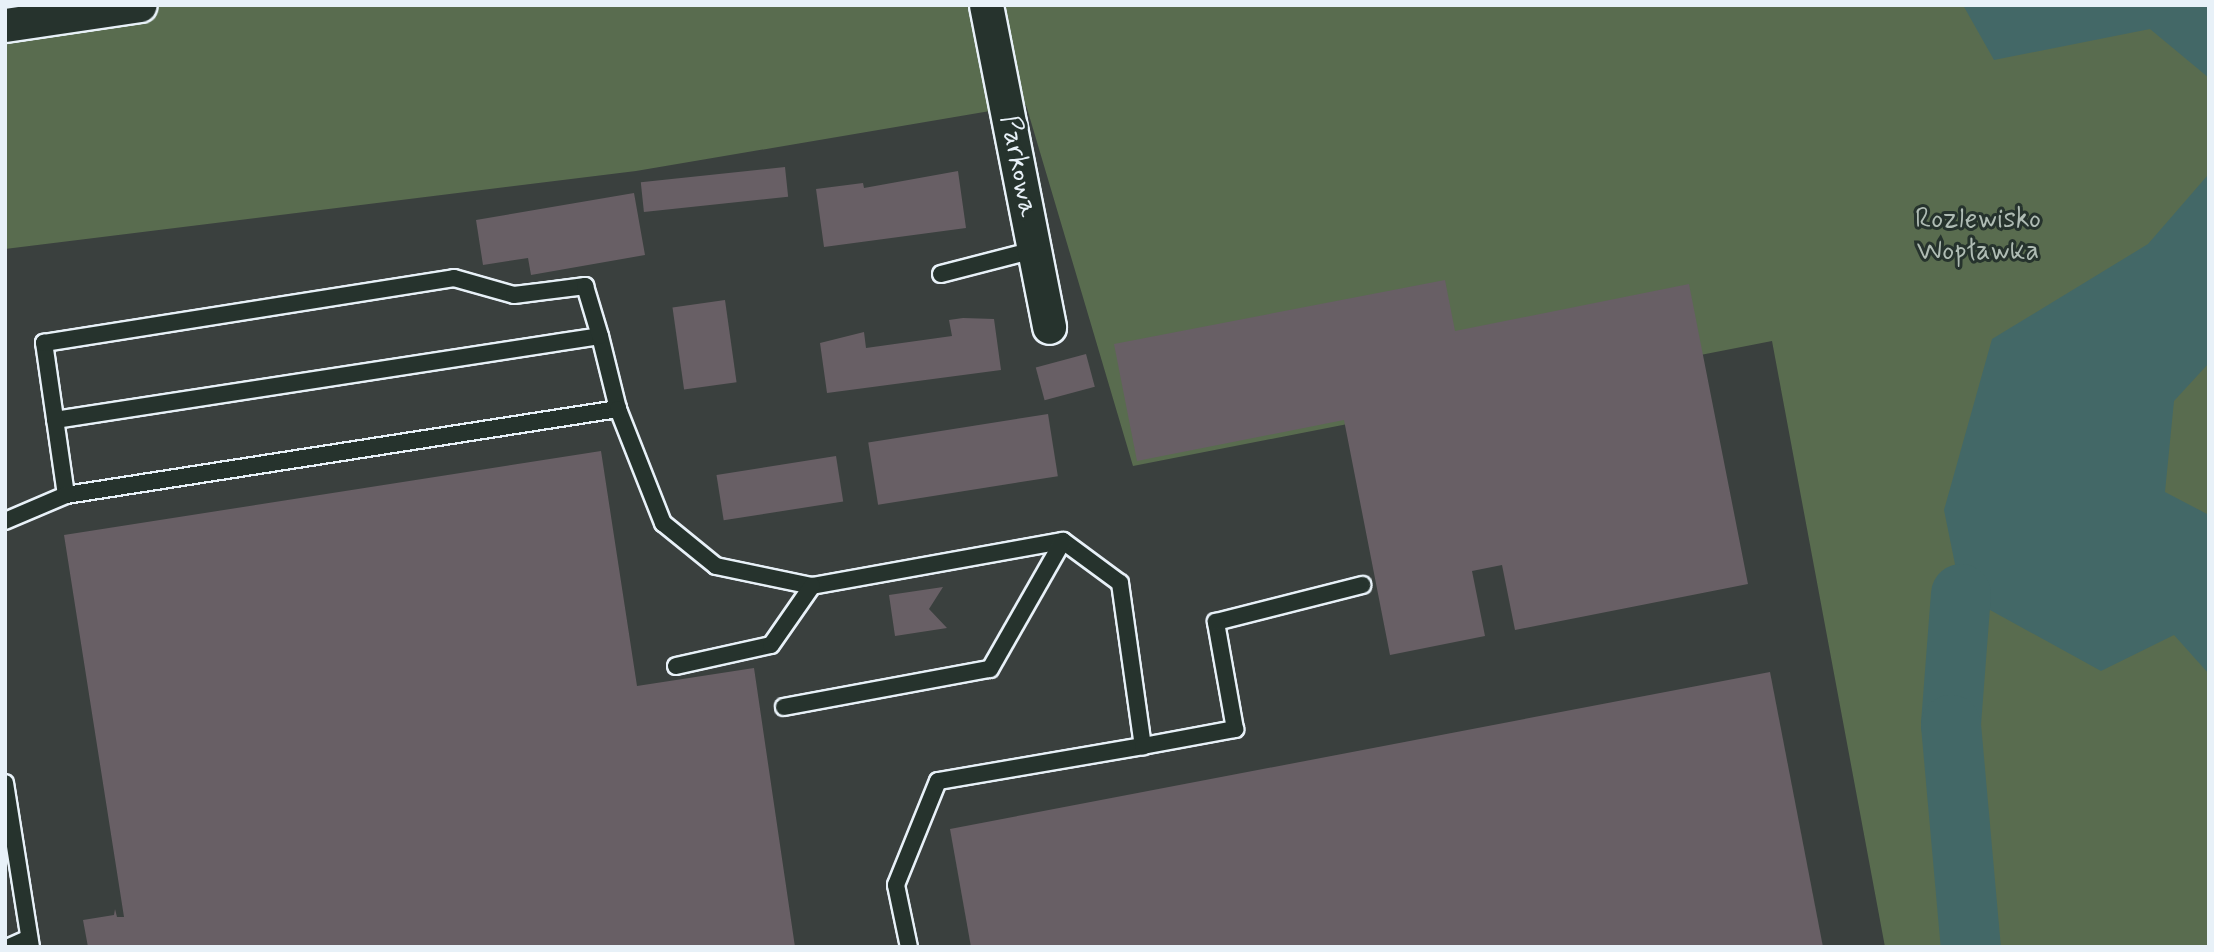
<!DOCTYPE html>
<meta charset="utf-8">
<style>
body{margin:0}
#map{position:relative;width:2214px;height:952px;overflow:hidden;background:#3a403e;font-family:Mynerve,sans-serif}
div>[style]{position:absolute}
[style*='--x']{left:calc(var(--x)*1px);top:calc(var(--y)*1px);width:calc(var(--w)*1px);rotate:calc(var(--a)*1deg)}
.green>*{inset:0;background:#596c4f}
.water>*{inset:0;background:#436867}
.river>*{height:60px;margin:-30px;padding:0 30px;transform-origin:30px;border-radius:30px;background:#436867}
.building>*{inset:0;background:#685f65;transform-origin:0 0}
.roads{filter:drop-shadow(2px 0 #e8f1f8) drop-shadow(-2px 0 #e8f1f8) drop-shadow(0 2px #e8f1f8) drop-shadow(0 -2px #e8f1f8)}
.lane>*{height:16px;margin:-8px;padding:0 8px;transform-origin:8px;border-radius:8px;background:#26332d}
.street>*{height:33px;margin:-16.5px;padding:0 16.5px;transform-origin:16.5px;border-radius:16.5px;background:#26332d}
span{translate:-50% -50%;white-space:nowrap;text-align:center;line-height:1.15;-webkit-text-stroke:6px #26332d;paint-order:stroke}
.street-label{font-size:28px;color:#e8f1f8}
.park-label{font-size:28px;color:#afbcb4}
.frame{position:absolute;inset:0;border:7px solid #e8f1f8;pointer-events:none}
</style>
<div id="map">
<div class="green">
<i style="clip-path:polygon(5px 5px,2209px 5px,2209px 947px,1885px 947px,1772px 341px,1133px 466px,1026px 105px,636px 171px,5px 249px)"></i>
</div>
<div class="water">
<i style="clip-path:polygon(1963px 5px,2209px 5px,2209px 78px,2150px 29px,1994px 60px)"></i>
<i style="clip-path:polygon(2209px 160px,2209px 363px,2174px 401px,2165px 492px,2209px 515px,2209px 674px,2174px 635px,2101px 671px,1961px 594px,1944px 510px,1992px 339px,2148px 244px,2207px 176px)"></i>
</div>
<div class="river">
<i style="--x:1961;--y:594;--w:131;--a:94.4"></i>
<i style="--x:1951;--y:725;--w:223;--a:84.9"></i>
</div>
<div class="building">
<i style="left:785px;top:167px;width:30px;height:145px;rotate:84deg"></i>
<i style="clip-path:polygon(958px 171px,966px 228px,824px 247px,816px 189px,863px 183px,864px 188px)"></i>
<i style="clip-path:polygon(634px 193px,645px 255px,531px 275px,528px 258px,483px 265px,476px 220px)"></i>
<i style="clip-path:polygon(1445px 280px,1455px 331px,1689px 284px,1748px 584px,1515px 630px,1502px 565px,1472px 571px,1485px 636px,1390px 655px,1344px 420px,1137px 461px,1114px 344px)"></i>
<i style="left:725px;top:300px;width:83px;height:53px;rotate:82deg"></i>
<i style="clip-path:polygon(963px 318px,994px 319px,1001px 370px,827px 393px,820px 343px,864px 332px,866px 348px,952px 336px,949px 320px)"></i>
<i style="left:1086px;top:354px;width:34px;height:52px;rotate:75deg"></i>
<i style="left:1048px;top:414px;width:63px;height:182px;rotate:81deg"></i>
<i style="clip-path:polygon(601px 451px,637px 686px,754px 668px,795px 947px,88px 947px,83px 920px,114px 915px,115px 909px,117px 917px,124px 917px,64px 535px)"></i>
<i style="left:836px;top:456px;width:46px;height:121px;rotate:81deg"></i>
<i style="clip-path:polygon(943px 587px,929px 609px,947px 628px,895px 636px,889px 595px)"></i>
<i style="clip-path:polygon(1770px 672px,1823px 947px,971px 947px,950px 829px)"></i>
</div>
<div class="roads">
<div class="lane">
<i style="--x:941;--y:274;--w:96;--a:-14.5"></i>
<i style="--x:55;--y:420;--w:551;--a:-8.76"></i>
<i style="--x:600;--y:336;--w:75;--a:76.1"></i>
<i style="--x:66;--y:495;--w:154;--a:-98.2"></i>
<i style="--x:44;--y:343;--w:415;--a:-9"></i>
<i style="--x:454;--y:278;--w:62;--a:15.8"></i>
<i style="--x:514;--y:295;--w:72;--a:-7.2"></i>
<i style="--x:585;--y:286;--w:52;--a:73.3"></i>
<i style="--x:5;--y:521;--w:66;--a:-23.1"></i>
<i style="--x:66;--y:495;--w:559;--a:-8.86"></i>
<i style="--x:618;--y:409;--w:123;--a:68.5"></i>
<i style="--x:663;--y:523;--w:68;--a:39.1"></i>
<i style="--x:716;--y:566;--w:98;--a:11.8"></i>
<i style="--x:812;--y:586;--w:255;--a:-10.2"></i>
<i style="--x:1063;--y:541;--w:71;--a:36.4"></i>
<i style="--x:1120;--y:583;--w:165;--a:82"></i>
<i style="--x:1143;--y:746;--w:208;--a:170.3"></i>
<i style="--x:938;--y:781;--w:112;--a:112"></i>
<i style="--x:896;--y:885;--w:63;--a:78.2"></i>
<i style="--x:676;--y:666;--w:97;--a:-12.5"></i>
<i style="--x:771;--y:645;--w:72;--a:-55.2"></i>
<i style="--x:784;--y:707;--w:209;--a:-10.5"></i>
<i style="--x:990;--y:669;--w:147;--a:-60.3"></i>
<i style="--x:1143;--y:746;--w:94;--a:-10.5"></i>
<i style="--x:1235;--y:729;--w:109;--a:-100.1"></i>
<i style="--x:1216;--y:622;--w:151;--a:-14.2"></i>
<i style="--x:5;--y:783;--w:166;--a:81"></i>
<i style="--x:9;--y:947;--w:22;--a:-24"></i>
</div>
<div class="street">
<i style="--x:986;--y:5;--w:328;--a:78.9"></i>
<i style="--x:5;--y:25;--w:136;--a:-8.4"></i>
</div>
</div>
<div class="street-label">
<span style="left:1018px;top:166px;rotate:79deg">Parkowa</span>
</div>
<div class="park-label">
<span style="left:1978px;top:236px">Rozlewisko<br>Wopławka</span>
</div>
<div class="frame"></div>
</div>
